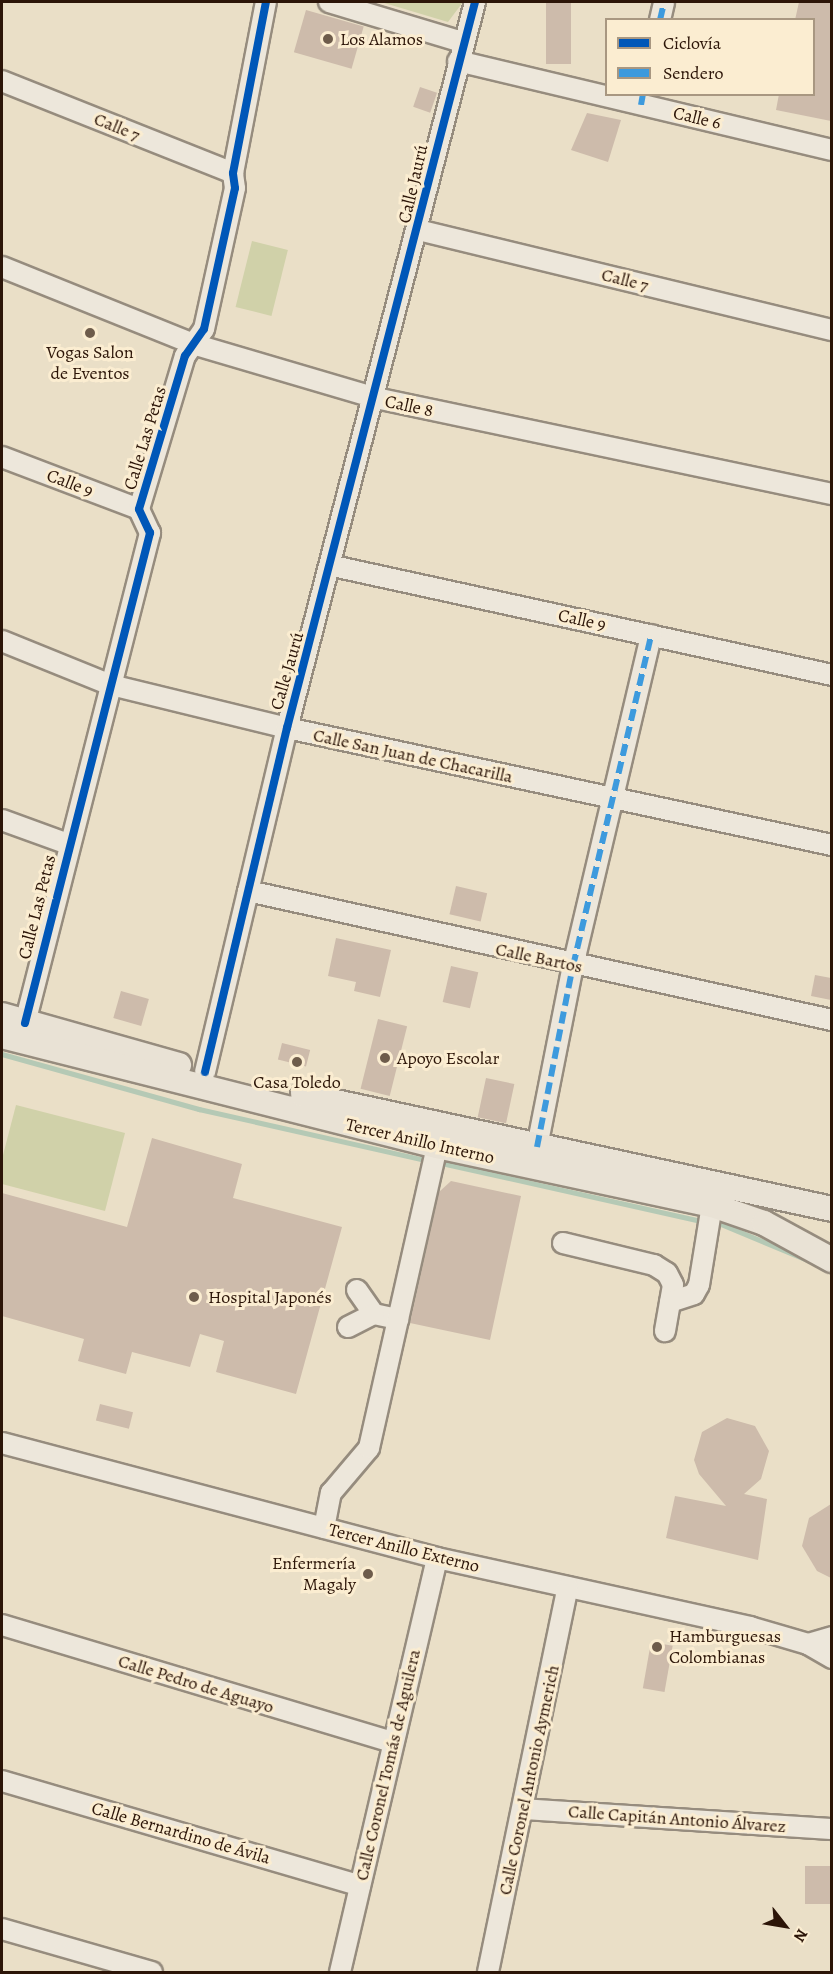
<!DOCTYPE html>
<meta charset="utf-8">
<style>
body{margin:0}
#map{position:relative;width:833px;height:1974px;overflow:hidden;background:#eadfc7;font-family:Alegreya,serif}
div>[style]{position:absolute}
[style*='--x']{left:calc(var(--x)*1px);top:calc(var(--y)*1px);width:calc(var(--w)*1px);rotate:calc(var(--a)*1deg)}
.green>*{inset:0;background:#d0d1a9;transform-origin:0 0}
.stream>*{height:4.5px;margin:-2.25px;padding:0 2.25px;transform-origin:2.25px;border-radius:2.25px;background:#b5c9b5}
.building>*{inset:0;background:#cdbbab;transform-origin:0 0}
.roads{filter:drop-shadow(2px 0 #968c7e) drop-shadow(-2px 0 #968c7e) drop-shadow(0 2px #968c7e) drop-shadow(0 -2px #968c7e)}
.minor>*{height:20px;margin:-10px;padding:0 10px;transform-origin:10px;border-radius:10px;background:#ede7db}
.major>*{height:24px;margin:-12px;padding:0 12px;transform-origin:12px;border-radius:12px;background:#e9e2d5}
.quiet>*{height:6px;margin-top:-3px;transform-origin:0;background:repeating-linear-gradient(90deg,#3d9add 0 12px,transparent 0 18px)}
.cycleway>*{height:8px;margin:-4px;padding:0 4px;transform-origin:4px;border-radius:4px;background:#0057b8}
.dots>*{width:16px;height:16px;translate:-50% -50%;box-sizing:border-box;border:3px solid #fbedd1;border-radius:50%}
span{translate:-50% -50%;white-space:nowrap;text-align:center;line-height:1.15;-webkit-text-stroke:6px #fbedd1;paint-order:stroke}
.poi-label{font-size:18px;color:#2c1508}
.left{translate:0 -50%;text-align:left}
.right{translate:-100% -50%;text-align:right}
.street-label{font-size:18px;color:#2c1508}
.frame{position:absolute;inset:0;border:3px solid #2c1508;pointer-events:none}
.legend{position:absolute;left:605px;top:18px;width:210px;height:78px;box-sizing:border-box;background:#fbedd1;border:2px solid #a89781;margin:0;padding:8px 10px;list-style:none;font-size:18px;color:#2c1508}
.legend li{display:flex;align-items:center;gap:12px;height:30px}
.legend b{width:30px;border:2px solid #a89781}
.north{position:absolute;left:755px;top:1896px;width:60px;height:60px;-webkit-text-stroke:4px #fbedd1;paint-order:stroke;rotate:121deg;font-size:16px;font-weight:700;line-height:24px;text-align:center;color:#2c1508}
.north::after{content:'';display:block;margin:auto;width:21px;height:27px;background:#2c1508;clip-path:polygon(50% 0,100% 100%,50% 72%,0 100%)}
</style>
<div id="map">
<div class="green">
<i style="clip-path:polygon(381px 2px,463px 2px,448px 22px)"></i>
<i style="left:252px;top:241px;width:37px;height:68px;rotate:14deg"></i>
<i style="clip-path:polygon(16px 1105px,125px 1133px,105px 1211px,2px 1184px,2px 1159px)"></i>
</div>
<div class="stream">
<i style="--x:2;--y:1054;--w:205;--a:15.6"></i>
<i style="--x:199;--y:1109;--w:232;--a:12.7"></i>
<i style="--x:446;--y:1164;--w:261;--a:12.6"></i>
<i style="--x:721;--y:1224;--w:109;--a:22.6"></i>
</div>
<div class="building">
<i style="left:546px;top:2px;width:25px;height:62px"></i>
<i style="clip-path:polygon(799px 2px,831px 2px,831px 121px,776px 110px,779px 94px,813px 94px,813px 20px,795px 20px)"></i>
<i style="left:306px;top:10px;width:60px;height:44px;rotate:16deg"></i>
<i style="left:420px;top:87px;width:18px;height:21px;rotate:19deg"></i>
<i style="clip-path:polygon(587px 113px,621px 120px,608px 162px,571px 150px)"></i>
<i style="left:456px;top:886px;width:32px;height:29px;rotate:13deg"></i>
<i style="clip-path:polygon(336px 938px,391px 950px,380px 997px,354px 991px,356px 982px,328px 976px)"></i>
<i style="left:451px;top:966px;width:28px;height:37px;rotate:13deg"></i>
<i style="clip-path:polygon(815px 975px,831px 978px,831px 1000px,811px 996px)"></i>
<i style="left:121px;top:991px;width:29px;height:28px;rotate:16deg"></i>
<i style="left:378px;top:1019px;width:30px;height:72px;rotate:14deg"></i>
<i style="left:282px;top:1043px;width:29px;height:17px;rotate:14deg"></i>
<i style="left:486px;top:1078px;width:29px;height:40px;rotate:12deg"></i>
<i style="clip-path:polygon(152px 1138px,242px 1164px,233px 1198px,342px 1227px,296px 1394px,216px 1372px,224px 1341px,200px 1334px,190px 1367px,132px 1352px,126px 1374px,78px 1361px,84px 1339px,2px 1316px,2px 1193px,127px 1227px)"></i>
<i style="clip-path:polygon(451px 1181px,521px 1196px,490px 1340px,410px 1323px,439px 1192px)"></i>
<i style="left:100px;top:1404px;width:34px;height:17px;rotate:14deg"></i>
<i style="clip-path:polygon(727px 1418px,755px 1426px,769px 1451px,761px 1479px,744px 1494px,767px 1499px,758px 1560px,666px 1538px,675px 1496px,726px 1506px,699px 1474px,694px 1460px,702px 1432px)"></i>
<i style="clip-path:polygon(831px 1504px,831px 1578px,817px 1571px,802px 1546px,809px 1518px)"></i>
<i style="left:651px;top:1642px;width:22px;height:47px;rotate:10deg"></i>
<i style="left:831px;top:1866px;width:38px;height:26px;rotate:90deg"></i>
</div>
<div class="roads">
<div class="minor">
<i style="--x:329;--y:2;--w:139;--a:16.7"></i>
<i style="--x:660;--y:20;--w:18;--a:-77"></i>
<i style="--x:458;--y:61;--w:384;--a:13.4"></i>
<i style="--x:2;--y:81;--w:249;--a:21.7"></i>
<i style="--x:418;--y:230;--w:426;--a:13.6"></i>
<i style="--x:2;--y:267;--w:209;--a:21.9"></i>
<i style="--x:196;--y:345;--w:188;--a:16.4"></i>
<i style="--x:376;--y:398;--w:466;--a:11.9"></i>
<i style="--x:2;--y:457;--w:147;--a:20.8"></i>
<i style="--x:333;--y:566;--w:511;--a:12.32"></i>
<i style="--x:2;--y:641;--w:118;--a:22"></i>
<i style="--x:111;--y:685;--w:181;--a:13.7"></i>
<i style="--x:287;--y:728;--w:557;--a:12.12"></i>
<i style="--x:2;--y:820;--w:70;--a:20"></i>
<i style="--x:248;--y:891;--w:598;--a:12.46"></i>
<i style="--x:25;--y:1023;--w:506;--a:-75.69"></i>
<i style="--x:150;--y:533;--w:26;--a:-115"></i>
<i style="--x:139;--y:509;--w:160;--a:-73.3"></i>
<i style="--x:185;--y:356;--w:33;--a:-55"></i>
<i style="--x:204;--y:329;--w:144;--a:-77.6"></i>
<i style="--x:235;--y:188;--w:15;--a:-98"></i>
<i style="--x:233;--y:173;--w:174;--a:-79.1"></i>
<i style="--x:205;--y:1072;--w:354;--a:-76.6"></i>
<i style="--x:287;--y:728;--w:750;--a:-75.48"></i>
<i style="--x:537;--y:1147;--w:185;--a:-78.8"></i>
<i style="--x:573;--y:966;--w:340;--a:-76.7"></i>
<i style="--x:563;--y:1243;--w:94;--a:13.6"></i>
<i style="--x:654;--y:1265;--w:15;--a:32"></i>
<i style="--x:667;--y:1273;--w:13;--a:63"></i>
<i style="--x:673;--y:1285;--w:47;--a:99.9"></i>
<i style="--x:357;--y:1290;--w:29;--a:55"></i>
<i style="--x:374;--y:1314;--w:25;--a:12"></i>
<i style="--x:670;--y:1302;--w:25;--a:-18"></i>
<i style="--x:694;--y:1294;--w:10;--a:-61"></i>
<i style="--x:699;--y:1285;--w:81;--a:-80.8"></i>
<i style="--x:348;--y:1327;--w:29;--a:-27"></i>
<i style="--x:2;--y:1443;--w:450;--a:14.8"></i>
<i style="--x:437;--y:1558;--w:321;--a:12.4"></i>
<i style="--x:750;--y:1627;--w:60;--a:16.3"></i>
<i style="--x:808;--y:1644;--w:28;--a:30"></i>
<i style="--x:324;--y:1528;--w:36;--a:-79"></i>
<i style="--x:331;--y:1493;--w:59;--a:-49.8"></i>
<i style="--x:369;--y:1448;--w:310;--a:-77.3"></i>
<i style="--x:2;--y:1625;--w:406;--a:16.7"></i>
<i style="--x:808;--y:1644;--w:25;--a:-16"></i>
<i style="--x:2;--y:1781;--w:373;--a:16.3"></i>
<i style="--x:523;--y:1809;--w:310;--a:3.7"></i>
<i style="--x:2;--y:1929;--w:156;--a:16"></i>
<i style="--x:340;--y:1972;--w:425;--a:-76.8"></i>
<i style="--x:488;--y:1972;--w:393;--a:-78.3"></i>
</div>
<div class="major">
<i style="--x:2;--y:1015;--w:184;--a:15.8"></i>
<i style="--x:2;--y:1036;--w:449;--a:14.2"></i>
<i style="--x:437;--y:1146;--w:281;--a:12.1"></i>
<i style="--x:712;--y:1205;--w:55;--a:19.1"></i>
<i style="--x:764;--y:1223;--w:77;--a:28.6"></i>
<i style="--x:303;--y:1095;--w:541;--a:12.16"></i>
</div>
</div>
<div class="quiet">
<i style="--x:660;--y:20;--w:18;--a:-77"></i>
<i style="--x:641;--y:105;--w:11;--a:-80"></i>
<i style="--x:537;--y:1147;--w:185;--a:-78.8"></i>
<i style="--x:573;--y:966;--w:340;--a:-76.7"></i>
</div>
<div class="cycleway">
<i style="--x:25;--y:1023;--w:506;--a:-75.69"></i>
<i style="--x:150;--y:533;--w:26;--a:-115"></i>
<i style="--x:139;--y:509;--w:160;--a:-73.3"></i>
<i style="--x:185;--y:356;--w:33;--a:-55"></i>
<i style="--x:204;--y:329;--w:144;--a:-77.6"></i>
<i style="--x:235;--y:188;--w:15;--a:-98"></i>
<i style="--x:233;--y:173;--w:174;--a:-79.1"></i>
<i style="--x:205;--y:1072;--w:354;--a:-76.6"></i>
<i style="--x:287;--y:728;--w:750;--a:-75.48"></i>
</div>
<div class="dots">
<i style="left:328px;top:39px;background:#6e5c4b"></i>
<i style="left:90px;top:333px;background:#6e5c4b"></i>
<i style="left:385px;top:1058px;background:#6e5c4b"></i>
<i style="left:297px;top:1062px;background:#6e5c4b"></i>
<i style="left:194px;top:1297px;background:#6e5c4b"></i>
<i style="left:368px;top:1574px;background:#6e5c4b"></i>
<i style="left:657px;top:1647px;background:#6e5c4b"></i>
</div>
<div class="poi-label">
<span class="left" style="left:340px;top:39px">Los Alamos</span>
<span style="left:90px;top:363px">Vogas Salon<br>de Eventos</span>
<span class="left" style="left:397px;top:1058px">Apoyo Escolar</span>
<span style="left:297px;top:1082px">Casa Toledo</span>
<span class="left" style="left:208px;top:1297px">Hospital Japonés</span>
<span class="right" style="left:356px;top:1574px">Enfermería<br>Magaly</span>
<span class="left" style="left:669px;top:1647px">Hamburguesas<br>Colombianas</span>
</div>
<div class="street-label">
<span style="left:697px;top:118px;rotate:13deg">Calle 6</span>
<span style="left:117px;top:127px;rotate:22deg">Calle 7</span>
<span style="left:413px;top:184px;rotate:-77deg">Calle Jaurú</span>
<span style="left:625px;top:280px;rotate:14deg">Calle 7</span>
<span style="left:409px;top:406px;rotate:12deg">Calle 8</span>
<span style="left:145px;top:438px;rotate:-73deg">Calle Las Petas</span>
<span style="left:70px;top:483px;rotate:21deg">Calle 9</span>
<span style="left:582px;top:620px;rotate:12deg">Calle 9</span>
<span style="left:287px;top:671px;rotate:-74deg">Calle Jaurú</span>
<span style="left:413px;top:756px;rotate:12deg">Calle San Juan de Chacarilla</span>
<span style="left:37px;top:907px;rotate:-76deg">Calle Las Petas</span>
<span style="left:539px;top:958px;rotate:12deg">Calle Bartos</span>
<span style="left:420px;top:1141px;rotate:13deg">Tercer Anillo Interno</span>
<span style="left:404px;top:1548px;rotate:14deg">Tercer Anillo Externo</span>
<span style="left:196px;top:1684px;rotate:17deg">Calle Pedro de Aguayo</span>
<span style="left:388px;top:1765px;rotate:-77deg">Calle Coronel Tomás de Aguilera</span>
<span style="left:529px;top:1780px;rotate:-78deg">Calle Coronel Antonio Aymerich</span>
<span style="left:677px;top:1819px;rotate:4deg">Calle Capitán Antonio Álvarez</span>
<span style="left:181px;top:1833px;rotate:16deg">Calle Bernardino de Ávila</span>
</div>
<div class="frame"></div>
<ul class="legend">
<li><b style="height:8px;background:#0057b8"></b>Ciclovía</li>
<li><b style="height:8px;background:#3d9add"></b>Sendero</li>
</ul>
<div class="north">N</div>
</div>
